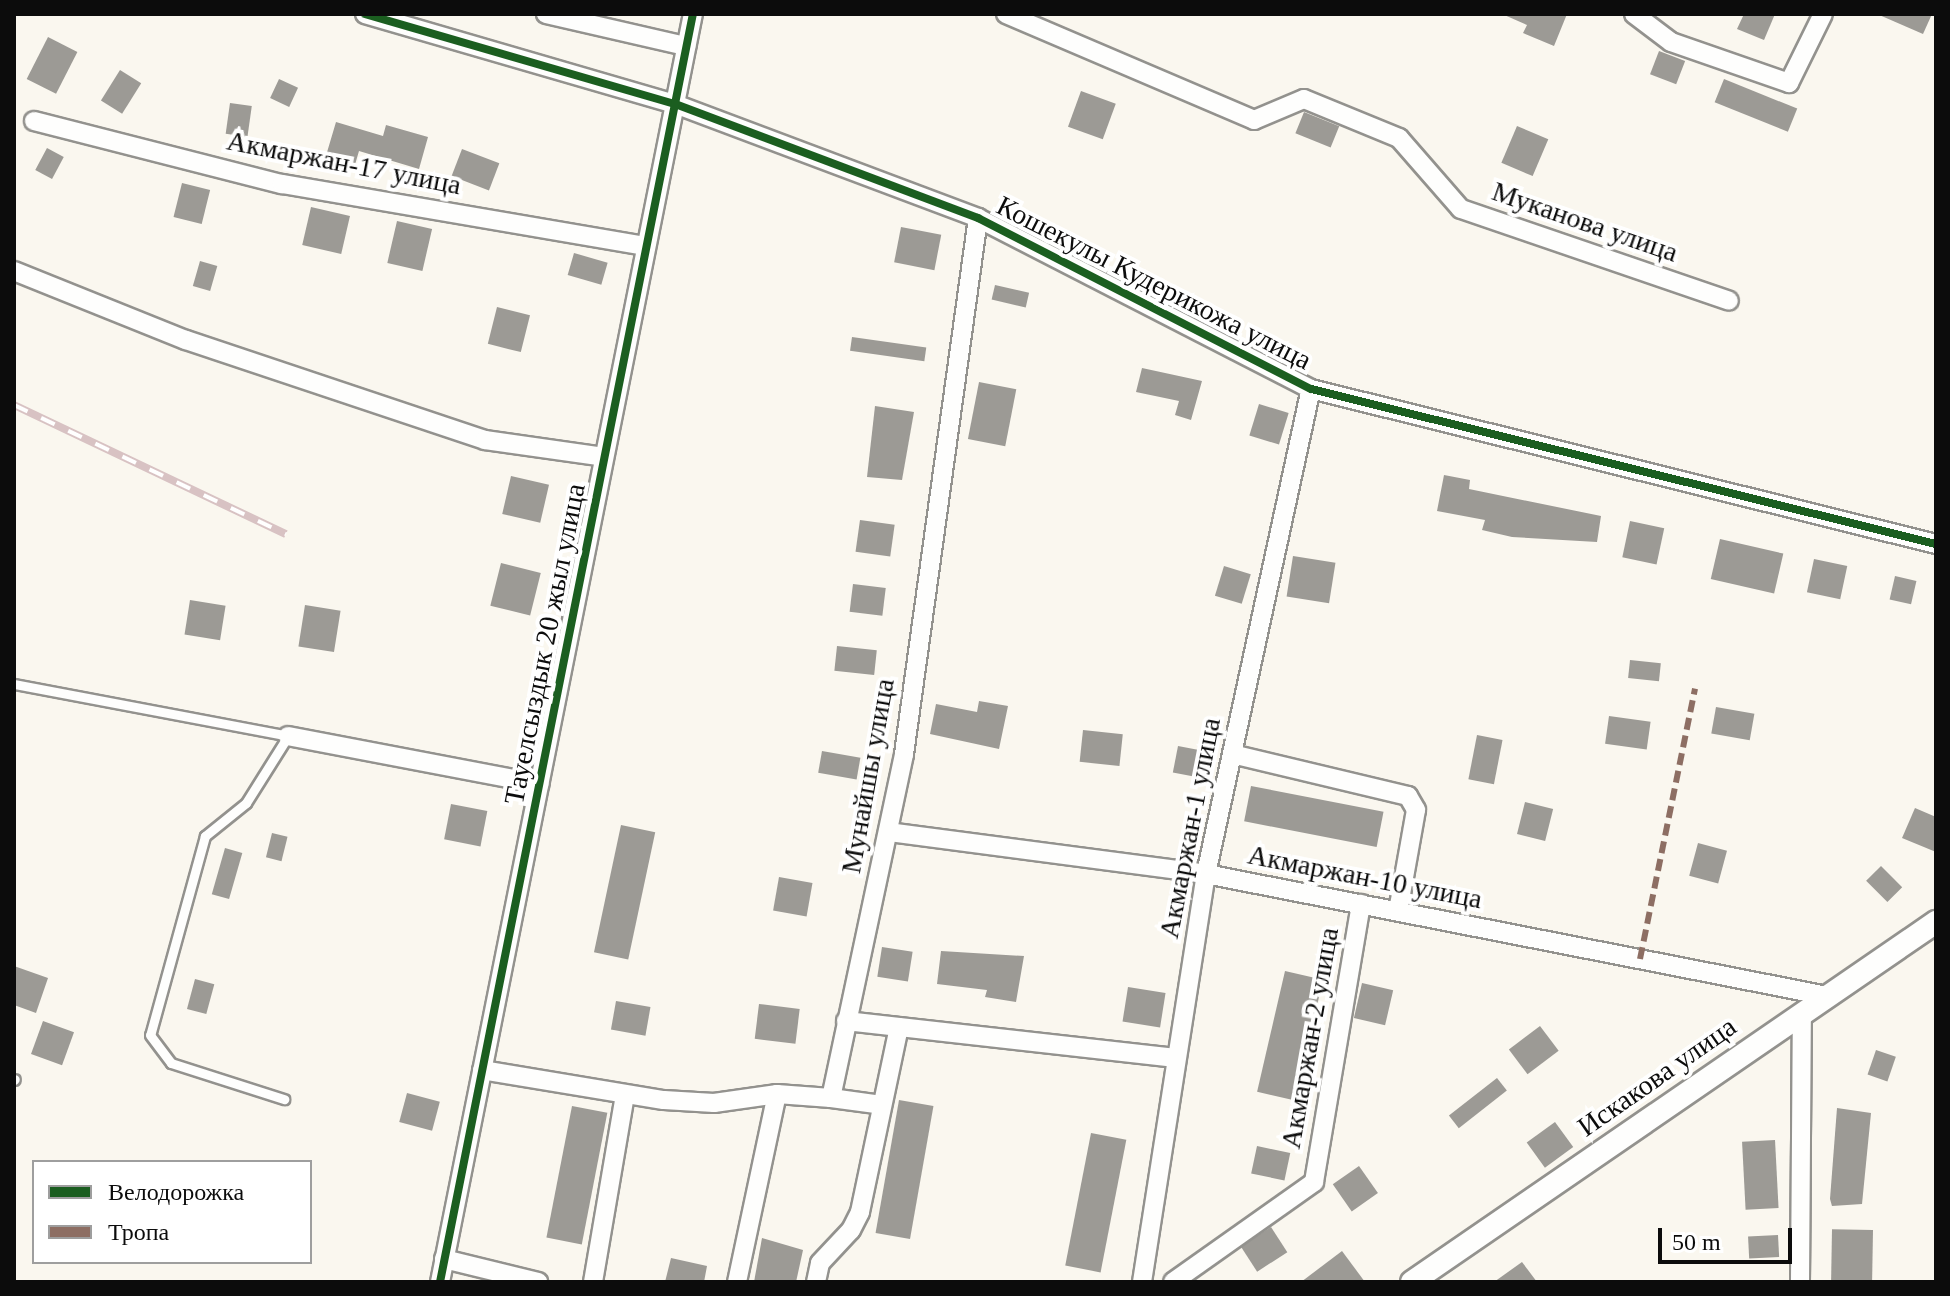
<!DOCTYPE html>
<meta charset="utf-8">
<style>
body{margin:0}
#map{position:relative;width:1950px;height:1296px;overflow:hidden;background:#faf7ef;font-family:Georgia,serif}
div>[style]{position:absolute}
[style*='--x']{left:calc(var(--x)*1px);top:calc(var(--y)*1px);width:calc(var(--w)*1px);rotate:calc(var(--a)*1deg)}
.building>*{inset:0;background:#9c9a95;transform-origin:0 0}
.roads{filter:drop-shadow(2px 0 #93928e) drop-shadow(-2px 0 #93928e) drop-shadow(0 2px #93928e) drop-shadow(0 -2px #93928e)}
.service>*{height:9px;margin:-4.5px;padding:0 4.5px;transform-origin:4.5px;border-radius:4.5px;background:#fefefd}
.minor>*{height:18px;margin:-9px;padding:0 9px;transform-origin:9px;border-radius:9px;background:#fefefd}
.tertiary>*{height:22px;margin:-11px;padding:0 11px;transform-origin:11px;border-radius:11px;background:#fefefd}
.rail>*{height:8px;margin-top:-4px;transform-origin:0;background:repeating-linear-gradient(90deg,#fff 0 15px,#d8c2c3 0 30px);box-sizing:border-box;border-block:2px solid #d8c2c3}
.quiet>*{height:6px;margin-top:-3px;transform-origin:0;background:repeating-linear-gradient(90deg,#8d6e63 0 12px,transparent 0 18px)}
.cycleway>*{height:8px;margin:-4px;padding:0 4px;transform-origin:4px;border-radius:4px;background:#1b5e20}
span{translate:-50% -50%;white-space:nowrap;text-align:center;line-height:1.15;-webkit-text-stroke:8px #fff;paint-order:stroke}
.street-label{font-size:28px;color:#0c0c0c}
.frame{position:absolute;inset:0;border:16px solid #0c0c0c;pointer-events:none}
.legend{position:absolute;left:32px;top:1160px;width:280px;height:104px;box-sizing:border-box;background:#fff;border:2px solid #9e9e9e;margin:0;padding:10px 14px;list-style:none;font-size:24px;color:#0c0c0c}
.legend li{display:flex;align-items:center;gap:16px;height:40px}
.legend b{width:40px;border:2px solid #9e9e9e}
.scale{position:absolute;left:1658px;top:1228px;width:134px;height:36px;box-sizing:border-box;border:4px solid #0c0c0c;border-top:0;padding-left:10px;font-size:24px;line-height:28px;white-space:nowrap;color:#0c0c0c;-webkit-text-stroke:6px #fff;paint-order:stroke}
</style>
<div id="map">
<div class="building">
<i style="clip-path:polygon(1502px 14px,1567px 14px,1554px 46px,1523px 33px,1527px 25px)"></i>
<i style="clip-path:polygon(1744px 14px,1775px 14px,1764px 40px,1737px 29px)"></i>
<i style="clip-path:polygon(1877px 14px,1932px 14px,1923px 34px)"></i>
<i style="left:48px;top:37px;width:33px;height:47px;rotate:27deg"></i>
<i style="left:1659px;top:51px;width:28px;height:25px;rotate:21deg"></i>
<i style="left:120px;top:70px;width:25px;height:36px;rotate:32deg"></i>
<i style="left:279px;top:79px;width:21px;height:21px;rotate:25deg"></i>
<i style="left:1724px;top:79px;width:79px;height:25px;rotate:22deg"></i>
<i style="left:1081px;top:91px;width:37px;height:38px;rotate:20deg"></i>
<i style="left:230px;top:103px;width:22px;height:31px;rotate:8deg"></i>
<i style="left:1304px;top:112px;width:38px;height:23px;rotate:22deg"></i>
<i style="clip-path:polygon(336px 122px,383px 136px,386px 125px,428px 137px,419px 169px,359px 151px,354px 168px,325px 159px)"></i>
<i style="left:1517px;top:126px;width:34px;height:40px;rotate:23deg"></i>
<i style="left:47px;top:148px;width:19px;height:25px;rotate:28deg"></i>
<i style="left:462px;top:149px;width:40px;height:29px;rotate:21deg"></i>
<i style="left:182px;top:183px;width:29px;height:35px;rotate:14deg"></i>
<i style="left:311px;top:207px;width:40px;height:39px;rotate:13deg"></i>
<i style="left:397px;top:221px;width:36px;height:43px;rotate:13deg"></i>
<i style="left:901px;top:227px;width:41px;height:36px;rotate:11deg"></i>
<i style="left:574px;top:253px;width:35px;height:23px;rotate:16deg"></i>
<i style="left:200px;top:261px;width:18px;height:26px;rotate:16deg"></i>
<i style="left:995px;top:285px;width:35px;height:15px;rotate:13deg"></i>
<i style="left:497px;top:307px;width:34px;height:38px;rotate:14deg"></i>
<i style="left:852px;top:337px;width:75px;height:14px;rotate:8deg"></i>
<i style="clip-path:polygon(1142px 368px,1202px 381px,1191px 420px,1175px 415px,1179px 401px,1136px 392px)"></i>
<i style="left:979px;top:382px;width:38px;height:58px;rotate:11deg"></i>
<i style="left:1259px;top:404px;width:31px;height:33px;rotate:17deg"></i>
<i style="clip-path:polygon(875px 406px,914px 412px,902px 480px,867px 477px)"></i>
<i style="clip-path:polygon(1444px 475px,1470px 480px,1469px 489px,1601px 516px,1597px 542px,1512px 537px,1482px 530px,1485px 520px,1437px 511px)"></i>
<i style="left:511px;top:476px;width:39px;height:39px;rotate:13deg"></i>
<i style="left:860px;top:520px;width:35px;height:32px;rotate:8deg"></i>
<i style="left:1630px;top:521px;width:35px;height:37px;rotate:12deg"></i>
<i style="left:1720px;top:539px;width:65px;height:41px;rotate:13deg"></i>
<i style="left:1293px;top:556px;width:43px;height:41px;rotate:9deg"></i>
<i style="left:1814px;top:559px;width:34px;height:34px;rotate:12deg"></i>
<i style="left:501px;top:563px;width:41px;height:44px;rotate:14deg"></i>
<i style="left:1224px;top:566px;width:28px;height:31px;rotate:17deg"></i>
<i style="left:1895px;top:576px;width:22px;height:24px;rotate:13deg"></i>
<i style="left:853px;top:584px;width:33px;height:28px;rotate:7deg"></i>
<i style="left:190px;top:600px;width:36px;height:35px;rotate:9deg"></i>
<i style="left:305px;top:605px;width:36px;height:42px;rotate:9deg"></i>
<i style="left:837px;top:646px;width:40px;height:25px;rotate:6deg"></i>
<i style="left:1630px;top:660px;width:31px;height:18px;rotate:6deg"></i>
<i style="clip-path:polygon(979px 701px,1008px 706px,999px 749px,930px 734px,936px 704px,977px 712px)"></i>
<i style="left:1716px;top:707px;width:39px;height:27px;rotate:10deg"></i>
<i style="left:1609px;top:716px;width:42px;height:28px;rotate:8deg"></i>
<i style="left:1083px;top:730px;width:40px;height:32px;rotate:6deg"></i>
<i style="left:1477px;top:735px;width:26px;height:45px;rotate:11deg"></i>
<i style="left:1178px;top:746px;width:32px;height:27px;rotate:11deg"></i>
<i style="left:822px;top:751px;width:39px;height:22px;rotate:10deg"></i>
<i style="left:1251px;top:786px;width:135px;height:36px;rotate:11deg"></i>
<i style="left:1525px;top:802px;width:29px;height:33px;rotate:14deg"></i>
<i style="left:451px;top:804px;width:37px;height:36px;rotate:11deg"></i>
<i style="clip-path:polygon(1915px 808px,1936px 817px,1936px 852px,1902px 838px)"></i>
<i style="left:621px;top:825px;width:35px;height:130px;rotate:12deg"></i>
<i style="left:272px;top:833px;width:16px;height:25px;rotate:14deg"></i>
<i style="left:1698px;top:843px;width:30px;height:34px;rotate:15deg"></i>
<i style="left:225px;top:848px;width:18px;height:48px;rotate:16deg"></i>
<i style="left:1881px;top:866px;width:30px;height:21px;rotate:45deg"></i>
<i style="left:779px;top:877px;width:34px;height:34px;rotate:10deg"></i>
<i style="left:882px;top:947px;width:31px;height:30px;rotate:9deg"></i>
<i style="clip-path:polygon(941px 951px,1024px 956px,1016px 1002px,985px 997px,987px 990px,937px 984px)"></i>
<i style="clip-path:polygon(14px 966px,48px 978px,36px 1013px,14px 1005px)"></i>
<i style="left:1285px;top:971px;width:39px;height:124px;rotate:13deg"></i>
<i style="left:195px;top:979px;width:20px;height:31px;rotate:15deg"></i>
<i style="left:1362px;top:983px;width:32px;height:36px;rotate:13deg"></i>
<i style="left:1128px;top:987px;width:38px;height:35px;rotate:9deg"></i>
<i style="left:616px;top:1001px;width:35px;height:29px;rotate:10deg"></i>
<i style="left:759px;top:1004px;width:41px;height:35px;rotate:7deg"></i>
<i style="left:43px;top:1021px;width:33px;height:35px;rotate:20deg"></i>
<i style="left:1540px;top:1026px;width:31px;height:39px;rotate:53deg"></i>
<i style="left:1876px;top:1050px;width:21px;height:26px;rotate:19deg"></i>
<i style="left:1497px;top:1078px;width:16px;height:61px;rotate:52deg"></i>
<i style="left:407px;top:1093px;width:34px;height:30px;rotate:15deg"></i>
<i style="left:899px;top:1100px;width:35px;height:135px;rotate:10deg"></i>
<i style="left:572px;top:1106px;width:36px;height:134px;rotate:11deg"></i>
<i style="clip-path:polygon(1837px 1108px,1871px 1113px,1862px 1204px,1832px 1206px,1830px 1199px)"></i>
<i style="left:1555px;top:1122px;width:31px;height:35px;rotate:54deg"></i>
<i style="left:1091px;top:1133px;width:36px;height:135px;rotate:11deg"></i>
<i style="left:1775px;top:1140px;width:68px;height:33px;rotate:87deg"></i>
<i style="left:1257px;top:1146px;width:34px;height:28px;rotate:12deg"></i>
<i style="left:1359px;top:1166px;width:33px;height:32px;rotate:55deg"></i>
<i style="left:1271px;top:1227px;width:30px;height:36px;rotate:57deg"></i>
<i style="left:1873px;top:1230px;width:52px;height:41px;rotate:91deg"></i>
<i style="left:1778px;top:1235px;width:22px;height:30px;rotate:87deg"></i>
<i style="clip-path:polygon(762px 1238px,803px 1250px,796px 1282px,754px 1282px)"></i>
<i style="clip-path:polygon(1342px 1251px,1365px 1282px,1301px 1282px)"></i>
<i style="clip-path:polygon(671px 1258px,707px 1266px,704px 1282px,665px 1282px)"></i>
<i style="clip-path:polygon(1522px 1262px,1537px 1282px,1494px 1282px)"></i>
</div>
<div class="roads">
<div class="service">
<i style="--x:14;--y:684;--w:279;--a:10.7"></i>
<i style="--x:288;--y:736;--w:79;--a:122.1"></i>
<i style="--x:246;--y:803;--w:53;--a:141.2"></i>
<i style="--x:205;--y:836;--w:206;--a:105.4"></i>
<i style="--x:150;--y:1035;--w:35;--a:53"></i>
<i style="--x:171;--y:1063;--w:119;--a:17.7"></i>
<i style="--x:14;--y:1080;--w:1;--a:-45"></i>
</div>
<div class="minor">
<i style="--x:365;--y:14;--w:323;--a:16.2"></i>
<i style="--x:675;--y:104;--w:324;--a:20.6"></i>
<i style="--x:978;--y:218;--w:374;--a:27.2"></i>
<i style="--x:1311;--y:389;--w:644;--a:13.93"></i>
<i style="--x:546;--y:14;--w:144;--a:12.9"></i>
<i style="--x:1006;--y:14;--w:270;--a:23.1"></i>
<i style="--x:1254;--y:120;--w:54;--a:-22.8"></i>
<i style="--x:1304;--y:99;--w:103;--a:22.3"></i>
<i style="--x:1399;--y:138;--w:94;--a:48.9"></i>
<i style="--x:1461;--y:209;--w:283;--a:18.9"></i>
<i style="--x:1634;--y:14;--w:46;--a:37.1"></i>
<i style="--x:1671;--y:42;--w:125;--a:19.2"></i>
<i style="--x:1789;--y:83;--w:77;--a:-63.8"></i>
<i style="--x:34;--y:121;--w:256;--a:14.3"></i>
<i style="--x:282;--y:184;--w:369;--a:9.7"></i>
<i style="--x:14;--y:271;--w:185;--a:21.9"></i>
<i style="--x:186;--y:340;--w:315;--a:18.5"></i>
<i style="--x:485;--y:440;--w:120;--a:8.1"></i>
<i style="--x:288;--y:736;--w:256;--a:10.8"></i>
<i style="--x:1232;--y:754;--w:181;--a:13.4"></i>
<i style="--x:1408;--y:796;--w:16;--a:60"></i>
<i style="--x:1416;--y:810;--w:103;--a:100.1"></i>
<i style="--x:889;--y:832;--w:320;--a:7.5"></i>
<i style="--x:1206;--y:874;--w:633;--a:11.11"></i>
<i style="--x:846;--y:1021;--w:332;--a:6.4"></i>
<i style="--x:482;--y:1070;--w:184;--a:9.4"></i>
<i style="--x:664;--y:1100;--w:50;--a:3.4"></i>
<i style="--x:714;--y:1103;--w:64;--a:-8.1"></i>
<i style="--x:831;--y:1098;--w:51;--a:7.8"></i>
<i style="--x:444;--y:1259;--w:97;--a:13.7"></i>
<i style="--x:440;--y:1282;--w:1293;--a:-78.72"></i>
<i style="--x:593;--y:1282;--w:190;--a:-80.3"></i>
<i style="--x:737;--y:1282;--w:192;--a:-78"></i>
<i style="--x:777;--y:1094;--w:54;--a:4.2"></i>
<i style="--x:831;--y:1098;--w:352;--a:-78"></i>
<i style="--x:904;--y:754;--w:541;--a:-82.14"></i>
<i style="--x:816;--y:1282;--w:19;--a:-78"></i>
<i style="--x:820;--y:1263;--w:45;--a:-46.8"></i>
<i style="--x:851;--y:1230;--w:20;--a:-63"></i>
<i style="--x:860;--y:1212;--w:189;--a:-78.1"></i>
<i style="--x:1142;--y:1282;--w:413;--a:-81.1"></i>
<i style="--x:1206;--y:874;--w:496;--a:-77.8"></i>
<i style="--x:1173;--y:1282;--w:173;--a:-35.3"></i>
<i style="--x:1314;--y:1182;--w:282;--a:-80.4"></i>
<i style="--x:1800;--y:1282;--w:269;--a:-89.6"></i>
</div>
<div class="tertiary">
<i style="--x:1412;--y:1282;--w:636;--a:-34.49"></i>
</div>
</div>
<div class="rail">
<i style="--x:14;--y:405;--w:301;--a:25.4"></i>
</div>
<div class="quiet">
<i style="--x:1640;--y:959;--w:276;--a:-78.5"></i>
</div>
<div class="cycleway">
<i style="--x:365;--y:14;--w:323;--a:16.2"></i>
<i style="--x:675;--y:104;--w:324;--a:20.6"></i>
<i style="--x:978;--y:218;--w:374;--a:27.2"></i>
<i style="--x:1311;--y:389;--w:644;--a:13.93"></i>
<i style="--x:440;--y:1282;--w:1293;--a:-78.72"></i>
</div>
<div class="street-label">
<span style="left:344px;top:163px;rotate:11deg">Акмаржан-17 улица</span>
<span style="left:1585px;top:222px;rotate:19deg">Муканова улица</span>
<span style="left:1154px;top:283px;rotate:27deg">Кошекулы Кудерикожа улица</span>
<span style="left:545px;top:644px;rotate:-79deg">Тауелсыздык 20 жыл улица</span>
<span style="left:868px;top:776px;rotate:-80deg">Мунайшы улица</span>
<span style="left:1190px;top:828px;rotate:-79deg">Акмаржан-1 улица</span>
<span style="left:1365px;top:877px;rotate:11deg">Акмаржан-10 улица</span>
<span style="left:1310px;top:1038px;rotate:-80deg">Акмаржан-2 улица</span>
<span style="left:1657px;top:1077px;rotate:-35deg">Искакова улица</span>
</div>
<div class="frame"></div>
<ul class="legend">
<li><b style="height:10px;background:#1b5e20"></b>Велодорожка</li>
<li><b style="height:10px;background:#8d6e63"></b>Тропа</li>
</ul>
<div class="scale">50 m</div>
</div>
